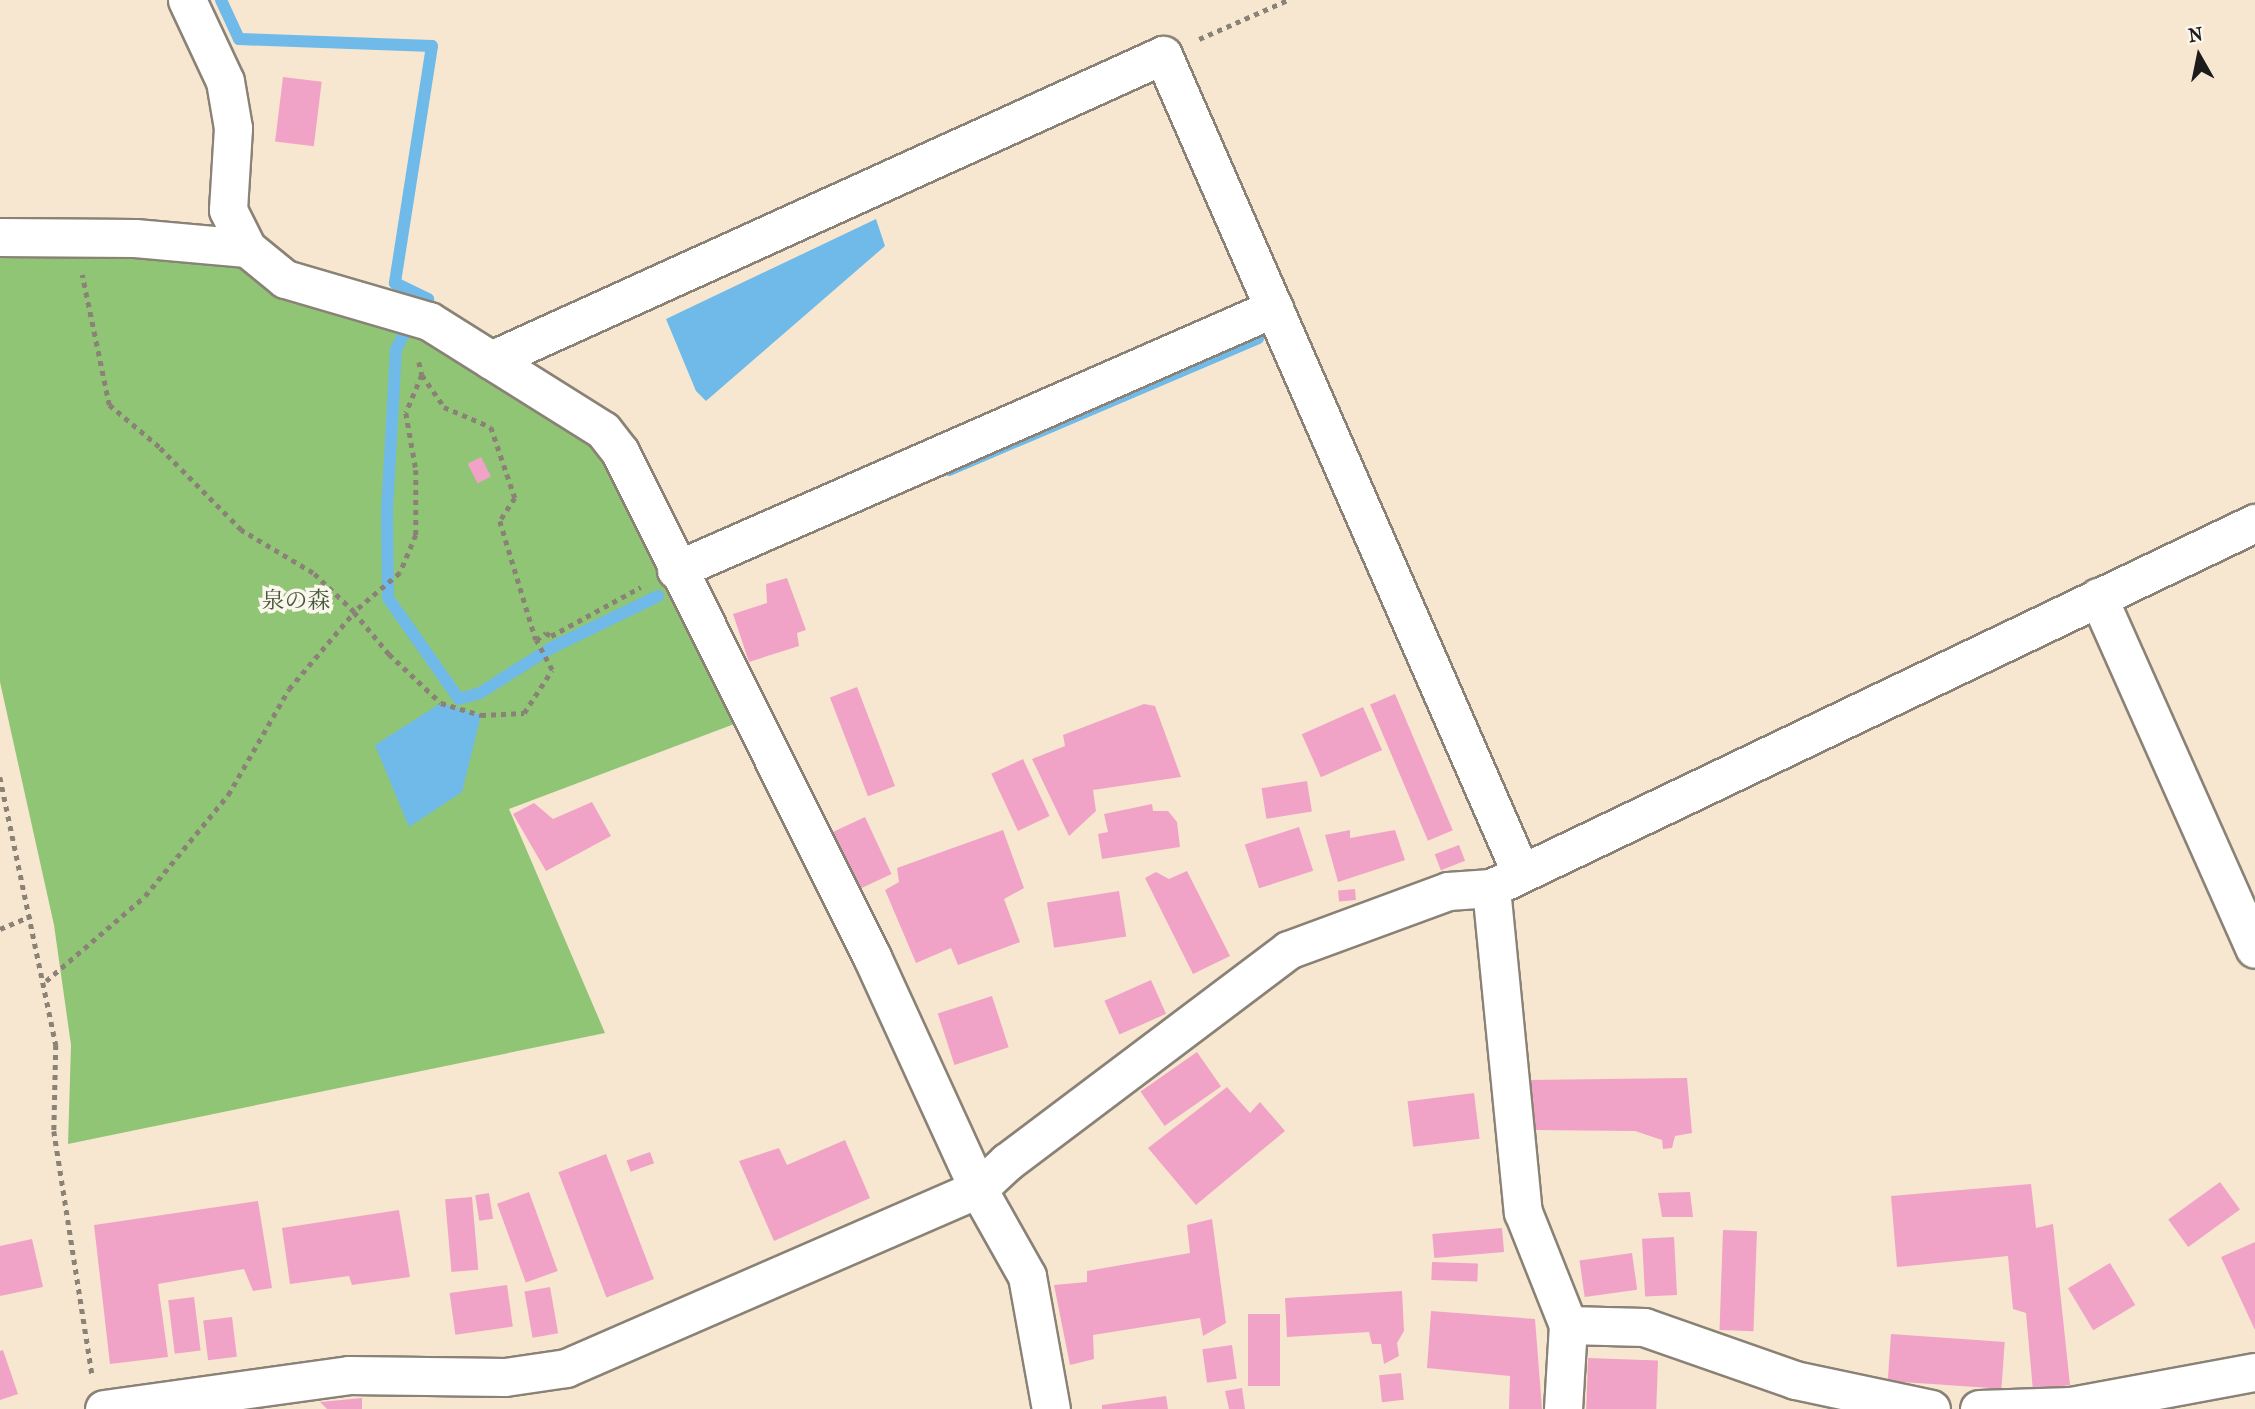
<!DOCTYPE html>
<meta charset="utf-8">
<style>
body{margin:0}
#map{position:relative;width:2255px;height:1409px;overflow:hidden;background:#f7e7d0;font-family:"IM FELL French Canon","Noto Serif JP",serif}
div>[style]{position:absolute}
[style*='--x']{left:calc(var(--x)*1px);top:calc(var(--y)*1px);width:calc(var(--w)*1px);rotate:calc(var(--a)*1deg)}
.green>*{inset:0;background:#91c576}
.water>*{inset:0;background:#6fbae8}
.stream>*{height:12px;margin:-6px;padding:0 6px;transform-origin:6px;border-radius:6px;background:#6fbae8}
.building>*{inset:0;background:#f1a3c7;transform-origin:0 0}
.path>*{height:4.5px;margin-top:-2.25px;transform-origin:0;background:repeating-linear-gradient(90deg,#8a8276 0 5px,transparent 0 10px)}
.roads{filter:drop-shadow(2px 0 #8a8276) drop-shadow(-2px 0 #8a8276) drop-shadow(0 2px #8a8276) drop-shadow(0 -2px #8a8276)}
.street>*{height:37px;margin:-18.5px;padding:0 18.5px;transform-origin:18.5px;border-radius:18.5px;background:#fff}
span{translate:-50% -50%;white-space:nowrap;text-align:center;line-height:1.15;-webkit-text-stroke:7px #fbf7ec;paint-order:stroke}
.park-label{font-size:23px;color:#45573c}
.north{position:absolute;left:2164px;top:21px;width:70px;height:70px;-webkit-text-stroke:5px #fbf7ec;paint-order:stroke;rotate:351deg;font-size:19px;font-weight:700;line-height:28px;text-align:center;color:#1c1c1c}
.north::after{content:'';display:block;margin:auto;width:24px;height:32px;background:#1c1c1c;clip-path:polygon(50% 0,100% 100%,50% 72%,0 100%)}
</style>
<div id="map">
<div class="green">
<i style="clip-path:polygon(0 246px,237px 256px,395px 319px,597px 437px,737px 723px,509px 809px,605px 1033px,68px 1144px,71px 1045px,54px 925px,0 682px)"></i>
</div>
<div class="water">
<i style="clip-path:polygon(876px 219px,885px 246px,706px 401px,696px 391px,666px 319px)"></i>
<i style="clip-path:polygon(441px 703px,481px 715px,462px 792px,409px 827px,375px 745px)"></i>
</div>
<div class="stream">
<i style="--x:221;--y:0;--w:43;--a:65.2"></i>
<i style="--x:239;--y:39;--w:193;--a:2.1"></i>
<i style="--x:432;--y:46;--w:240;--a:98.9"></i>
<i style="--x:395;--y:283;--w:37;--a:26"></i>
<i style="--x:428;--y:299;--w:7;--a:124"></i>
<i style="--x:407;--y:328;--w:25;--a:117"></i>
<i style="--x:396;--y:350;--w:163;--a:93.2"></i>
<i style="--x:387;--y:513;--w:85;--a:89.3"></i>
<i style="--x:388;--y:598;--w:123;--a:54.9"></i>
<i style="--x:459;--y:699;--w:22;--a:-16"></i>
<i style="--x:480;--y:693;--w:84;--a:-32.4"></i>
<i style="--x:551;--y:648;--w:119;--a:-25.9"></i>
<i style="--x:949;--y:470;--w:336;--a:-23.1"></i>
</div>
<div class="building">
<i style="left:283px;top:77px;width:39px;height:65px;rotate:7deg"></i>
<i style="left:481px;top:457px;width:22px;height:15px;rotate:63deg"></i>
<i style="clip-path:polygon(787px 578px,806px 630px,797px 633px,799px 646px,749px 662px,733px 614px,767px 603px,766px 584px)"></i>
<i style="left:857px;top:687px;width:106px;height:29px;rotate:69deg"></i>
<i style="left:1395px;top:694px;width:148px;height:27px;rotate:67deg"></i>
<i style="clip-path:polygon(1144px 704px,1155px 706px,1181px 777px,1093px 790px,1096px 811px,1069px 836px,1032px 759px,1065px 746px,1063px 735px)"></i>
<i style="left:1363px;top:707px;width:47px;height:67px;rotate:66deg"></i>
<i style="left:1023px;top:759px;width:63px;height:35px;rotate:65deg"></i>
<i style="left:1307px;top:781px;width:31px;height:46px;rotate:81deg"></i>
<i style="clip-path:polygon(592px 802px,611px 836px,546px 871px,513px 814px,534px 803px,553px 819px)"></i>
<i style="clip-path:polygon(1152px 804px,1153px 811px,1168px 811px,1177px 822px,1180px 847px,1102px 859px,1098px 834px,1108px 832px,1104px 814px)"></i>
<i style="left:865px;top:817px;width:63px;height:39px;rotate:65deg"></i>
<i style="left:1299px;top:827px;width:46px;height:57px;rotate:72deg"></i>
<i style="clip-path:polygon(1003px 830px,1024px 888px,1004px 899px,1020px 942px,958px 965px,951px 948px,916px 963px,885px 890px,899px 882px,897px 868px)"></i>
<i style="clip-path:polygon(1350px 830px,1350px 838px,1395px 830px,1405px 860px,1338px 882px,1325px 835px)"></i>
<i style="left:1459px;top:845px;width:17px;height:26px;rotate:69deg"></i>
<i style="clip-path:polygon(1187px 871px,1230px 956px,1193px 974px,1145px 878px,1156px 872px,1169px 879px)"></i>
<i style="left:1355px;top:889px;width:11px;height:17px;rotate:85deg"></i>
<i style="left:1119px;top:891px;width:46px;height:73px;rotate:81deg"></i>
<i style="left:1151px;top:980px;width:37px;height:51px;rotate:66deg"></i>
<i style="left:992px;top:996px;width:54px;height:57px;rotate:72deg"></i>
<i style="left:1197px;top:1052px;width:42px;height:69px;rotate:55deg"></i>
<i style="clip-path:polygon(1687px 1078px,1692px 1133px,1675px 1136px,1672px 1148px,1663px 1149px,1662px 1140px,1635px 1131px,1532px 1130px,1526px 1080px)"></i>
<i style="clip-path:polygon(1227px 1087px,1250px 1113px,1260px 1102px,1285px 1131px,1196px 1205px,1148px 1148px)"></i>
<i style="left:1474px;top:1093px;width:46px;height:67px;rotate:83deg"></i>
<i style="clip-path:polygon(845px 1140px,870px 1198px,774px 1241px,739px 1161px,779px 1148px,787px 1165px)"></i>
<i style="left:650px;top:1152px;width:12px;height:25px;rotate:70deg"></i>
<i style="left:606px;top:1154px;width:134px;height:51px;rotate:69deg"></i>
<i style="left:2220px;top:1182px;width:34px;height:64px;rotate:54deg"></i>
<i style="clip-path:polygon(2031px 1184px,2036px 1228px,2053px 1224px,2070px 1385px,2033px 1391px,2026px 1313px,2013px 1309px,2008px 1256px,1897px 1267px,1891px 1196px)"></i>
<i style="left:529px;top:1192px;width:84px;height:34px;rotate:70deg"></i>
<i style="clip-path:polygon(1690px 1192px,1693px 1217px,1662px 1217px,1658px 1193px)"></i>
<i style="left:489px;top:1193px;width:26px;height:14px;rotate:81deg"></i>
<i style="left:472px;top:1197px;width:73px;height:27px;rotate:85deg"></i>
<i style="clip-path:polygon(258px 1201px,272px 1288px,253px 1291px,244px 1269px,158px 1284px,168px 1357px,110px 1364px,94px 1225px)"></i>
<i style="clip-path:polygon(399px 1210px,410px 1277px,352px 1285px,349px 1276px,290px 1284px,282px 1228px)"></i>
<i style="clip-path:polygon(1212px 1219px,1226px 1323px,1203px 1336px,1200px 1318px,1093px 1335px,1094px 1359px,1070px 1365px,1054px 1285px,1087px 1282px,1087px 1271px,1190px 1253px,1187px 1225px)"></i>
<i style="left:1502px;top:1228px;width:24px;height:70px;rotate:85deg"></i>
<i style="left:1723px;top:1230px;width:34px;height:100px;rotate:2deg"></i>
<i style="left:1674px;top:1237px;width:58px;height:32px;rotate:87deg"></i>
<i style="clip-path:polygon(32px 1239px,43px 1287px,0 1296px,0 1246px)"></i>
<i style="clip-path:polygon(2255px 1242px,2255px 1330px,2221px 1257px)"></i>
<i style="left:1632px;top:1253px;width:37px;height:53px;rotate:82deg"></i>
<i style="left:1432px;top:1262px;width:46px;height:18px;rotate:2deg"></i>
<i style="left:2110px;top:1263px;width:49px;height:49px;rotate:59deg"></i>
<i style="left:507px;top:1285px;width:42px;height:58px;rotate:82deg"></i>
<i style="left:550px;top:1287px;width:47px;height:26px;rotate:80deg"></i>
<i style="clip-path:polygon(1402px 1291px,1404px 1331px,1397px 1343px,1399px 1356px,1384px 1364px,1381px 1344px,1372px 1344px,1369px 1332px,1287px 1337px,1285px 1298px)"></i>
<i style="left:194px;top:1297px;width:54px;height:26px;rotate:83deg"></i>
<i style="clip-path:polygon(1431px 1311px,1535px 1319px,1542px 1409px,1509px 1409px,1510px 1376px,1427px 1368px)"></i>
<i style="left:1248px;top:1314px;width:32px;height:72px"></i>
<i style="left:232px;top:1317px;width:40px;height:29px;rotate:83deg"></i>
<i style="left:1891px;top:1334px;width:114px;height:47px;rotate:4deg"></i>
<i style="left:1232px;top:1345px;width:34px;height:30px;rotate:82deg"></i>
<i style="clip-path:polygon(3px 1350px,18px 1394px,0 1400px,0 1351px)"></i>
<i style="left:1588px;top:1358px;width:70px;height:51px;rotate:2deg"></i>
<i style="left:1401px;top:1373px;width:27px;height:22px;rotate:84deg"></i>
<i style="clip-path:polygon(1242px 1388px,1245px 1409px,1229px 1409px,1225px 1391px)"></i>
<i style="clip-path:polygon(1166px 1396px,1168px 1409px,1102px 1409px,1102px 1405px)"></i>
<i style="clip-path:polygon(362px 1398px,362px 1409px,327px 1409px,320px 1402px)"></i>
</div>
<div class="path">
<i style="--x:1199;--y:39;--w:97;--a:-23.7"></i>
<i style="--x:419;--y:362;--w:13;--a:77"></i>
<i style="--x:422;--y:375;--w:39;--a:55"></i>
<i style="--x:444;--y:407;--w:51;--a:23.1"></i>
<i style="--x:491;--y:427;--w:75;--a:71.3"></i>
<i style="--x:515;--y:498;--w:27;--a:123"></i>
<i style="--x:500;--y:521;--w:124;--a:73.2"></i>
<i style="--x:536;--y:640;--w:12;--a:-35"></i>
<i style="--x:546;--y:633;--w:6;--a:31"></i>
<i style="--x:551;--y:636;--w:102;--a:-28.6"></i>
<i style="--x:422;--y:375;--w:41;--a:112.8"></i>
<i style="--x:406;--y:413;--w:58;--a:80"></i>
<i style="--x:416;--y:470;--w:65;--a:90"></i>
<i style="--x:416;--y:535;--w:41;--a:112.8"></i>
<i style="--x:400;--y:573;--w:60;--a:139.7"></i>
<i style="--x:354;--y:612;--w:55;--a:50.2"></i>
<i style="--x:389;--y:654;--w:71;--a:43.3"></i>
<i style="--x:441;--y:703;--w:42;--a:16.7"></i>
<i style="--x:481;--y:715;--w:43;--a:-2.7"></i>
<i style="--x:524;--y:713;--w:51;--a:-56.9"></i>
<i style="--x:552;--y:670;--w:34;--a:-118"></i>
<i style="--x:0;--y:777;--w:274;--a:78.2"></i>
<i style="--x:56;--y:1045;--w:86;--a:91.3"></i>
<i style="--x:54;--y:1131;--w:246;--a:81.1"></i>
<i style="--x:0;--y:929;--w:34;--a:-23"></i>
<i style="--x:46;--y:981;--w:130;--a:-40.6"></i>
<i style="--x:145;--y:896;--w:131;--a:-50.6"></i>
<i style="--x:228;--y:795;--w:122;--a:-60.1"></i>
<i style="--x:289;--y:689;--w:101;--a:-49.8"></i>
<i style="--x:354;--y:612;--w:57;--a:-136.4"></i>
<i style="--x:313;--y:573;--w:84;--a:-149.2"></i>
<i style="--x:241;--y:530;--w:117;--a:-134.7"></i>
<i style="--x:159;--y:447;--w:65;--a:-140"></i>
<i style="--x:109;--y:405;--w:133;--a:-101.7"></i>
</div>
<div class="roads">
<div class="street">
<i style="--x:187;--y:0;--w:89;--a:64.9"></i>
<i style="--x:225;--y:81;--w:48;--a:80.3"></i>
<i style="--x:233;--y:128;--w:82;--a:93.5"></i>
<i style="--x:228;--y:210;--w:42;--a:63.4"></i>
<i style="--x:247;--y:248;--w:49;--a:39.2"></i>
<i style="--x:285;--y:279;--w:150;--a:16.3"></i>
<i style="--x:429;--y:321;--w:205;--a:32.1"></i>
<i style="--x:603;--y:430;--w:28;--a:52"></i>
<i style="--x:620;--y:452;--w:564;--a:63.48"></i>
<i style="--x:872;--y:957;--w:255;--a:65.4"></i>
<i style="--x:978;--y:1189;--w:100;--a:60.6"></i>
<i style="--x:1027;--y:1276;--w:135;--a:79.8"></i>
<i style="--x:0;--y:237;--w:135;--a:0.4"></i>
<i style="--x:135;--y:238;--w:112;--a:5.1"></i>
<i style="--x:491;--y:360;--w:738;--a:-24.41"></i>
<i style="--x:1163;--y:55;--w:891;--a:66.37"></i>
<i style="--x:676;--y:570;--w:653;--a:-23.66"></i>
<i style="--x:2098;--y:597;--w:385;--a:66"></i>
<i style="--x:1491;--y:888;--w:326;--a:84.4"></i>
<i style="--x:1523;--y:1212;--w:122;--a:68.3"></i>
<i style="--x:1568;--y:1325;--w:76;--a:1.5"></i>
<i style="--x:1644;--y:1327;--w:160;--a:19.3"></i>
<i style="--x:1795;--y:1380;--w:139;--a:12"></i>
<i style="--x:104;--y:1409;--w:247;--a:-7.9"></i>
<i style="--x:349;--y:1375;--w:156;--a:0.7"></i>
<i style="--x:505;--y:1377;--w:62;--a:-8.4"></i>
<i style="--x:566;--y:1368;--w:449;--a:-23.5"></i>
<i style="--x:978;--y:1189;--w:40;--a:-43"></i>
<i style="--x:1007;--y:1162;--w:352;--a:-37"></i>
<i style="--x:1288;--y:950;--w:171;--a:-20.2"></i>
<i style="--x:1448;--y:891;--w:43;--a:-4"></i>
<i style="--x:1491;--y:888;--w:847;--a:-25.54"></i>
<i style="--x:1563;--y:1409;--w:84;--a:-86.6"></i>
<i style="--x:1979;--y:1409;--w:92;--a:-1.9"></i>
<i style="--x:2071;--y:1406;--w:187;--a:-10.5"></i>
</div>
</div>
<div class="park-label">
<span style="left:296px;top:601px">泉の森</span>
</div>
<div class="north">N</div>
</div>
